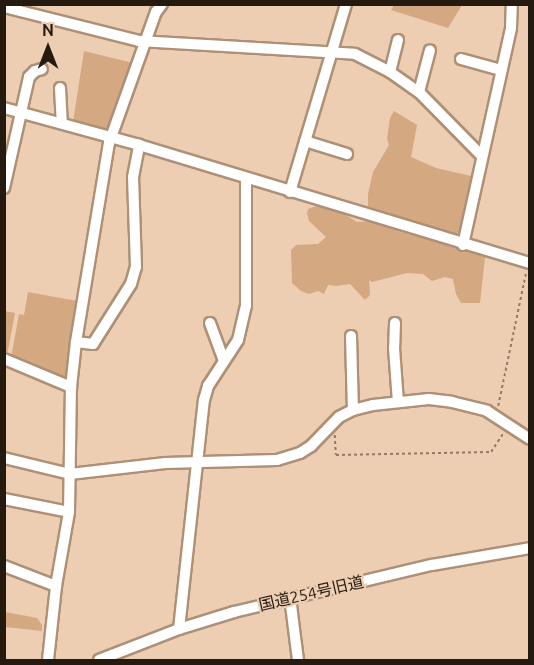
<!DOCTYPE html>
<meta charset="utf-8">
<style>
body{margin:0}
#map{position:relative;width:534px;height:665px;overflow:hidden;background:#edceb2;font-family:Ubuntu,"Noto Sans JP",sans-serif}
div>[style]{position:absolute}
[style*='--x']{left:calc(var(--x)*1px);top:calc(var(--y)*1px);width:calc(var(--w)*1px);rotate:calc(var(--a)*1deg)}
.green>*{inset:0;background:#d4a880}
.path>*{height:1.5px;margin-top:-0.75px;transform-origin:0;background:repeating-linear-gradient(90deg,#907a67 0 3px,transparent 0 6px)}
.roads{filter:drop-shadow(2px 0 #ad9076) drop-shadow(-2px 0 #ad9076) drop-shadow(0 2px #ad9076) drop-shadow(0 -2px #ad9076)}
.minor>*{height:10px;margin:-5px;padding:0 5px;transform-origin:5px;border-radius:5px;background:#fff}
span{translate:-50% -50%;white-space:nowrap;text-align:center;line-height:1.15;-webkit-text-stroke:4.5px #edceb2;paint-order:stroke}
.street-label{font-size:16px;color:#251a10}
.frame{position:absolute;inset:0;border:6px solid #251a10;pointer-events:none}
.north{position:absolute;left:18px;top:18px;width:60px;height:60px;-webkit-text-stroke:4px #edceb2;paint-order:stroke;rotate:0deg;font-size:16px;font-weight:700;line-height:24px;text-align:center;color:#251a10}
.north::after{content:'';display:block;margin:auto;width:21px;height:27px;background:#251a10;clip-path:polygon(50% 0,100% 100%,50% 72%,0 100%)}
</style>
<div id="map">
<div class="green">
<i style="clip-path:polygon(394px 5px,394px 4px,462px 5px,448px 28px,391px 10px)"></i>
<i style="clip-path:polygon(84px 51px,133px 63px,108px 133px,73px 122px)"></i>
<i style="clip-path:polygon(394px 111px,417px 125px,411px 157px,436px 168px,471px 176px,462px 221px,459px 232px,455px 234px,368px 207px,368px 194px,373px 172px,389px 145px,387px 139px,390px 118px)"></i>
<i style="clip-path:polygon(320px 205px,336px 209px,357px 222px,371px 221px,400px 232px,476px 252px,485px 257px,480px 303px,461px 303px,456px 294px,453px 279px,445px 277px,432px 281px,423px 274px,407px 273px,372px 282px,369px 280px,370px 295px,365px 300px,350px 284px,336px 286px,328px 285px,324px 294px,318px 291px,309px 294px,301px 291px,292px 283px,291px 250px,296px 245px,318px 244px,326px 237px,309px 221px,307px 213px,308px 209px)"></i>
<i style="clip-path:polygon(28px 292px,77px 301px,68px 377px,63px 380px,11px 358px,19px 314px,24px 315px)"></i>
<i style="clip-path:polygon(4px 311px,15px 313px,7px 355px,4px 356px)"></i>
<i style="clip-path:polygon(5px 612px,37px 618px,42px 625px,42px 631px,5px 627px)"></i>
</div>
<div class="path">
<i style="--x:498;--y:406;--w:137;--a:-78.2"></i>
<i style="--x:335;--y:435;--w:20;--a:87"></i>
<i style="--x:336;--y:455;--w:155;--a:-1.1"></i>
<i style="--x:491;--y:452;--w:24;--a:-57"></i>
</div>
<div class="roads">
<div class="minor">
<i style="--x:4;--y:7;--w:139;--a:14.1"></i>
<i style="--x:139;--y:41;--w:216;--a:3.4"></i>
<i style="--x:355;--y:54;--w:39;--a:27"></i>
<i style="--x:390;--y:72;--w:35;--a:35"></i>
<i style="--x:419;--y:92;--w:90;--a:45.5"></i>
<i style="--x:461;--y:59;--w:41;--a:15.4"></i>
<i style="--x:390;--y:72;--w:33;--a:-76"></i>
<i style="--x:60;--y:88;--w:35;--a:87"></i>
<i style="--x:419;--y:92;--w:43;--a:-75.3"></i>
<i style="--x:4;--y:108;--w:140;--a:15.3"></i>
<i style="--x:139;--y:145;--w:408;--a:16.8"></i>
<i style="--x:305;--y:141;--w:44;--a:17.2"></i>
<i style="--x:4;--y:188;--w:114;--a:-77.3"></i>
<i style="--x:29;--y:77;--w:8;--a:-45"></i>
<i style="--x:35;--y:71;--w:7;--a:-16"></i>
<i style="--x:290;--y:192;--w:196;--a:-73.4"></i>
<i style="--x:463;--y:245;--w:222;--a:-77.5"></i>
<i style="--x:511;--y:28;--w:24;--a:-88"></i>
<i style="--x:210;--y:323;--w:40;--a:69.8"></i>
<i style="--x:395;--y:323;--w:25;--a:92"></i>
<i style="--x:394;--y:348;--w:54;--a:85.8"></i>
<i style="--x:351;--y:336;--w:74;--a:88.5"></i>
<i style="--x:76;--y:342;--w:17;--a:7"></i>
<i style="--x:93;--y:344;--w:71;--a:-57.7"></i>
<i style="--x:131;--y:284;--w:18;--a:-74"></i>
<i style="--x:136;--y:267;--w:90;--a:-91.9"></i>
<i style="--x:133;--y:177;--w:33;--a:-79"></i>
<i style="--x:4;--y:359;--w:73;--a:22.7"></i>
<i style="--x:4;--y:458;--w:68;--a:13.6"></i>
<i style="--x:70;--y:474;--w:96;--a:-6.6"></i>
<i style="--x:165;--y:463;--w:112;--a:-1.5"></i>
<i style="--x:277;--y:460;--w:24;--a:-17"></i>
<i style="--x:300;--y:453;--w:13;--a:-32"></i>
<i style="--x:311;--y:446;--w:40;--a:-46"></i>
<i style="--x:339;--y:417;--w:16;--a:-27"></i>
<i style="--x:353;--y:410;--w:21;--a:-14"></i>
<i style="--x:373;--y:405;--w:56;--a:-6.1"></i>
<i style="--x:429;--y:399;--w:23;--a:7"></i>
<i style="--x:452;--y:402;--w:36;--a:14"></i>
<i style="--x:487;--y:411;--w:51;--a:33.1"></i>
<i style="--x:4;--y:499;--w:66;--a:11.3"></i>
<i style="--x:4;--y:566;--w:56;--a:21"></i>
<i style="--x:290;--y:597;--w:64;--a:82.8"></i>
<i style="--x:179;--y:629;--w:230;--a:-83.8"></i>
<i style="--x:204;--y:400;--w:15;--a:-74"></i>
<i style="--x:208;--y:386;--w:55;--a:-56.9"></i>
<i style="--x:238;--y:340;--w:35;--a:-77"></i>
<i style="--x:246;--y:306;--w:128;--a:-90"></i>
<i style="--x:48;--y:660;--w:74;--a:-83.8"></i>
<i style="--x:56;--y:586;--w:75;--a:-80"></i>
<i style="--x:69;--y:512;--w:125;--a:-89.1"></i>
<i style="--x:71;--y:387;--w:45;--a:-83.7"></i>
<i style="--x:76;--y:342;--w:202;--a:-80.6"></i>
<i style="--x:109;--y:143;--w:139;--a:-70.3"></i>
<i style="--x:156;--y:12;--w:10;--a:-53"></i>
<i style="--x:99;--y:660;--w:86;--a:-21.2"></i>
<i style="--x:179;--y:629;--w:58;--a:-17.2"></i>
<i style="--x:234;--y:612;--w:204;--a:-13.4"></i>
<i style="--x:432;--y:565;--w:99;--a:-9.8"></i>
</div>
</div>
<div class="street-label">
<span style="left:311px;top:593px;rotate:-13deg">国道254号旧道</span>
</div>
<div class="frame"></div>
<div class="north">N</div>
</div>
